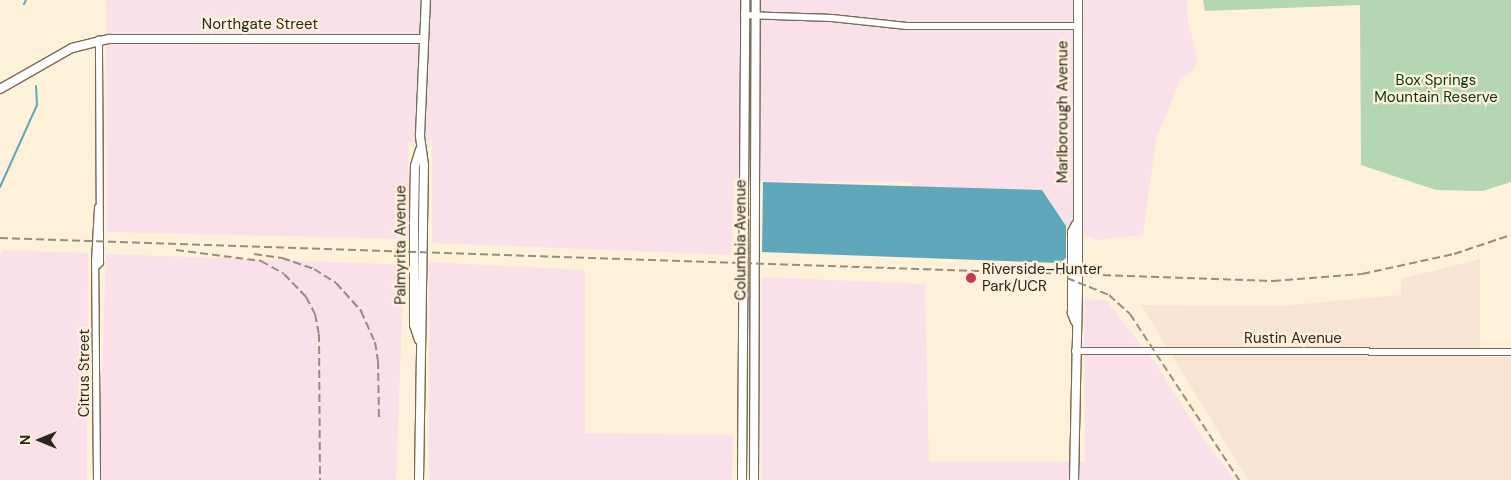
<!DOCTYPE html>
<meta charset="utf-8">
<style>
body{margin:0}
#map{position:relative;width:1511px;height:480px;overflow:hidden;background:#fef1da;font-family:"DM Sans",sans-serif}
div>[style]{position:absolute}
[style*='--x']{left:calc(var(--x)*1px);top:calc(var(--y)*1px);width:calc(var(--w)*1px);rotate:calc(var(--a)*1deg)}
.commercial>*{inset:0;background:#f8e4d5}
.industrial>*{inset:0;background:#fae1e9;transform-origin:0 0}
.green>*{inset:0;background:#b4d6b2}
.water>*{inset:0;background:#5fa8bb}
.stream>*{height:2px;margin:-1px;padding:0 1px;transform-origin:1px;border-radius:1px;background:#5fa8bb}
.roads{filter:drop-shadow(1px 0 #776b57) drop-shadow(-1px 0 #776b57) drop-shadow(0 1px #776b57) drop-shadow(0 -1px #776b57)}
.minor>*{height:5.5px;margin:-2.75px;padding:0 2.75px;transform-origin:2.75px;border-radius:2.75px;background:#fff}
.tertiary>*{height:8px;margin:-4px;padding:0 4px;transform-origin:4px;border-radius:4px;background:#fff}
.rail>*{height:2px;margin-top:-1px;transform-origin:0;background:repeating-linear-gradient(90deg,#968d7d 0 8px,transparent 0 12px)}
.dots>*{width:14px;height:14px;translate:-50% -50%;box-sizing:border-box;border:2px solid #fef1da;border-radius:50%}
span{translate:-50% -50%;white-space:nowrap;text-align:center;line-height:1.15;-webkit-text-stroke:4.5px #fef1da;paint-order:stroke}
.street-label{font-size:15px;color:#2b261e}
.park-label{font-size:15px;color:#09380c}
.poi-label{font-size:15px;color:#2b261e}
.left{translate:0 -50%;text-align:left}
.north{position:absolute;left:15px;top:415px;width:50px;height:50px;-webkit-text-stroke:4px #fef1da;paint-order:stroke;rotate:270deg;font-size:14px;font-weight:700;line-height:20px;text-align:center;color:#2b261e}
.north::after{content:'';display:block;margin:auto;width:18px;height:22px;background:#2b261e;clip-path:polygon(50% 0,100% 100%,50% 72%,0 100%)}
</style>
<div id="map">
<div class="commercial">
<i style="clip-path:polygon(1480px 259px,1480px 357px,1511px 357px,1511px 480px,1248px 480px,1141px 305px,1280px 306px,1401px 295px,1401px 279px)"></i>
</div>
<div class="industrial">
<i style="clip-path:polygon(106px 0,1187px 0,1188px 21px,1198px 60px,1194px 70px,1181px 79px,1156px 140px,1143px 235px,1097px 240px,1066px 226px,1042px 190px,913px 189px,912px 182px,734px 181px,732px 255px,432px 243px,432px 141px,408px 142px,409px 239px,107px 232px)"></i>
<i style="clip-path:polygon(3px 250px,88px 253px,87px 480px,0 480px,0 254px)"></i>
<i style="left:106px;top:254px;width:298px;height:226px;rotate:2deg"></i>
<i style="clip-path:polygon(429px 262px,585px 270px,585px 433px,733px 435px,732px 480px,429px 480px)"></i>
<i style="clip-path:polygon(762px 277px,925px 284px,929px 461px,1085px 462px,1084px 299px,1106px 300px,1156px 364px,1203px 438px,1235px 480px,762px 480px)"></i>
</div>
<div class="green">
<i style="clip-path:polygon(1203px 0,1511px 0,1511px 182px,1483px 191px,1436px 190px,1361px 165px,1360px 5px,1205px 11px)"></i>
</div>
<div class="water">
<i style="clip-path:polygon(763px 182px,1042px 190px,1066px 226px,1066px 258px,1060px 263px,762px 252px)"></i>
</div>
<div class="stream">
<i style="--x:24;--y:4;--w:4;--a:-63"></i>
<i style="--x:0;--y:187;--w:90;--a:-65.7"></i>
<i style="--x:37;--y:105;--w:19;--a:-93"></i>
</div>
<div class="roads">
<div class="minor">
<i style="--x:744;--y:15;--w:88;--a:2"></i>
<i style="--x:832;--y:18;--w:75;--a:6.1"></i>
<i style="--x:907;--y:26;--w:171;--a:0"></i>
<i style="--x:97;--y:266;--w:4;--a:-45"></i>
<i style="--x:100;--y:263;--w:21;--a:-90"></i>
<i style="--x:100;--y:242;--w:202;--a:-90.3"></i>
<i style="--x:1075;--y:351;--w:436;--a:0.1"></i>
<i style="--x:97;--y:480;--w:218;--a:-90.5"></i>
<i style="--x:95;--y:262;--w:54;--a:-86.8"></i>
</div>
<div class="tertiary">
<i style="--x:0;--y:89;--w:83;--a:-29.7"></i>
<i style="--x:72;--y:48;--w:38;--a:-14"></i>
<i style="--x:109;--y:39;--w:313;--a:0"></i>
<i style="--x:1075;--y:321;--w:9;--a:-111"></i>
<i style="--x:1072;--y:313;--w:81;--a:-90"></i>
<i style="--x:1072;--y:232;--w:9;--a:-63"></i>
<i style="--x:419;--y:340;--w:16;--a:-108"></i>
<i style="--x:414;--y:325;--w:103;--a:-90"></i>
<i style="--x:414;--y:222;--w:56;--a:-89"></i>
<i style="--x:415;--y:166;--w:17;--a:-73"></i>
<i style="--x:419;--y:480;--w:315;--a:-89.1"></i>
<i style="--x:424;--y:165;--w:30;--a:-98"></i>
<i style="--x:420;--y:135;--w:135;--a:-87.5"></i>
<i style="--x:742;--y:480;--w:480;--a:-89.6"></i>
<i style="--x:754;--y:480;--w:480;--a:-89.8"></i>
<i style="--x:1074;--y:480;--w:188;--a:-88.8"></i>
<i style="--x:1078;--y:292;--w:292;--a:-90"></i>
</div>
</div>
<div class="rail">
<i style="--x:0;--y:238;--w:1274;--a:1.93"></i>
<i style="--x:1273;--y:281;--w:89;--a:-4.5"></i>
<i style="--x:1362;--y:274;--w:94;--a:-12.3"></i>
<i style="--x:1454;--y:254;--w:60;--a:-18.4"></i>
<i style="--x:176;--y:250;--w:86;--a:7.4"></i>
<i style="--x:261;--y:261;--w:26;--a:29"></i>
<i style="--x:284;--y:274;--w:32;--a:46"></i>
<i style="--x:306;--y:297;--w:19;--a:62"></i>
<i style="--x:315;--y:314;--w:20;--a:79"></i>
<i style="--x:319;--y:334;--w:146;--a:89.6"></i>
<i style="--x:254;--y:254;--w:28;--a:8"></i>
<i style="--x:282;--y:258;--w:34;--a:19"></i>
<i style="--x:314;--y:269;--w:26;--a:32"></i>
<i style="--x:336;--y:283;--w:38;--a:48"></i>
<i style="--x:361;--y:311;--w:34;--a:66"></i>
<i style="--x:375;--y:342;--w:19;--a:81"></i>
<i style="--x:378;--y:361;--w:60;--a:89"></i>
<i style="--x:1067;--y:278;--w:45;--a:22"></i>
<i style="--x:1109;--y:295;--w:28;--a:42"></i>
<i style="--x:1130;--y:314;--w:199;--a:56.7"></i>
</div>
<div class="dots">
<i style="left:971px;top:278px;background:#c83851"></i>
</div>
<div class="street-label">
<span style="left:260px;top:25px">Northgate Street</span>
<span style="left:1063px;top:112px;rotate:-90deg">Marlborough Avenue</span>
<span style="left:741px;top:240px;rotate:-90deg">Columbia Avenue</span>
<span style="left:401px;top:245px;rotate:-90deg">Palmyrita Avenue</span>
<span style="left:1293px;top:339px">Rustin Avenue</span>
<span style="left:85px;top:373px;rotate:-90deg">Citrus Street</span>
</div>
<div class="park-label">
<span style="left:1436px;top:89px">Box Springs<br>Mountain Reserve</span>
</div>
<div class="poi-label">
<span class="left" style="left:982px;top:278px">Riverside–Hunter<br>Park/UCR</span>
</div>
<div class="north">N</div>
</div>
